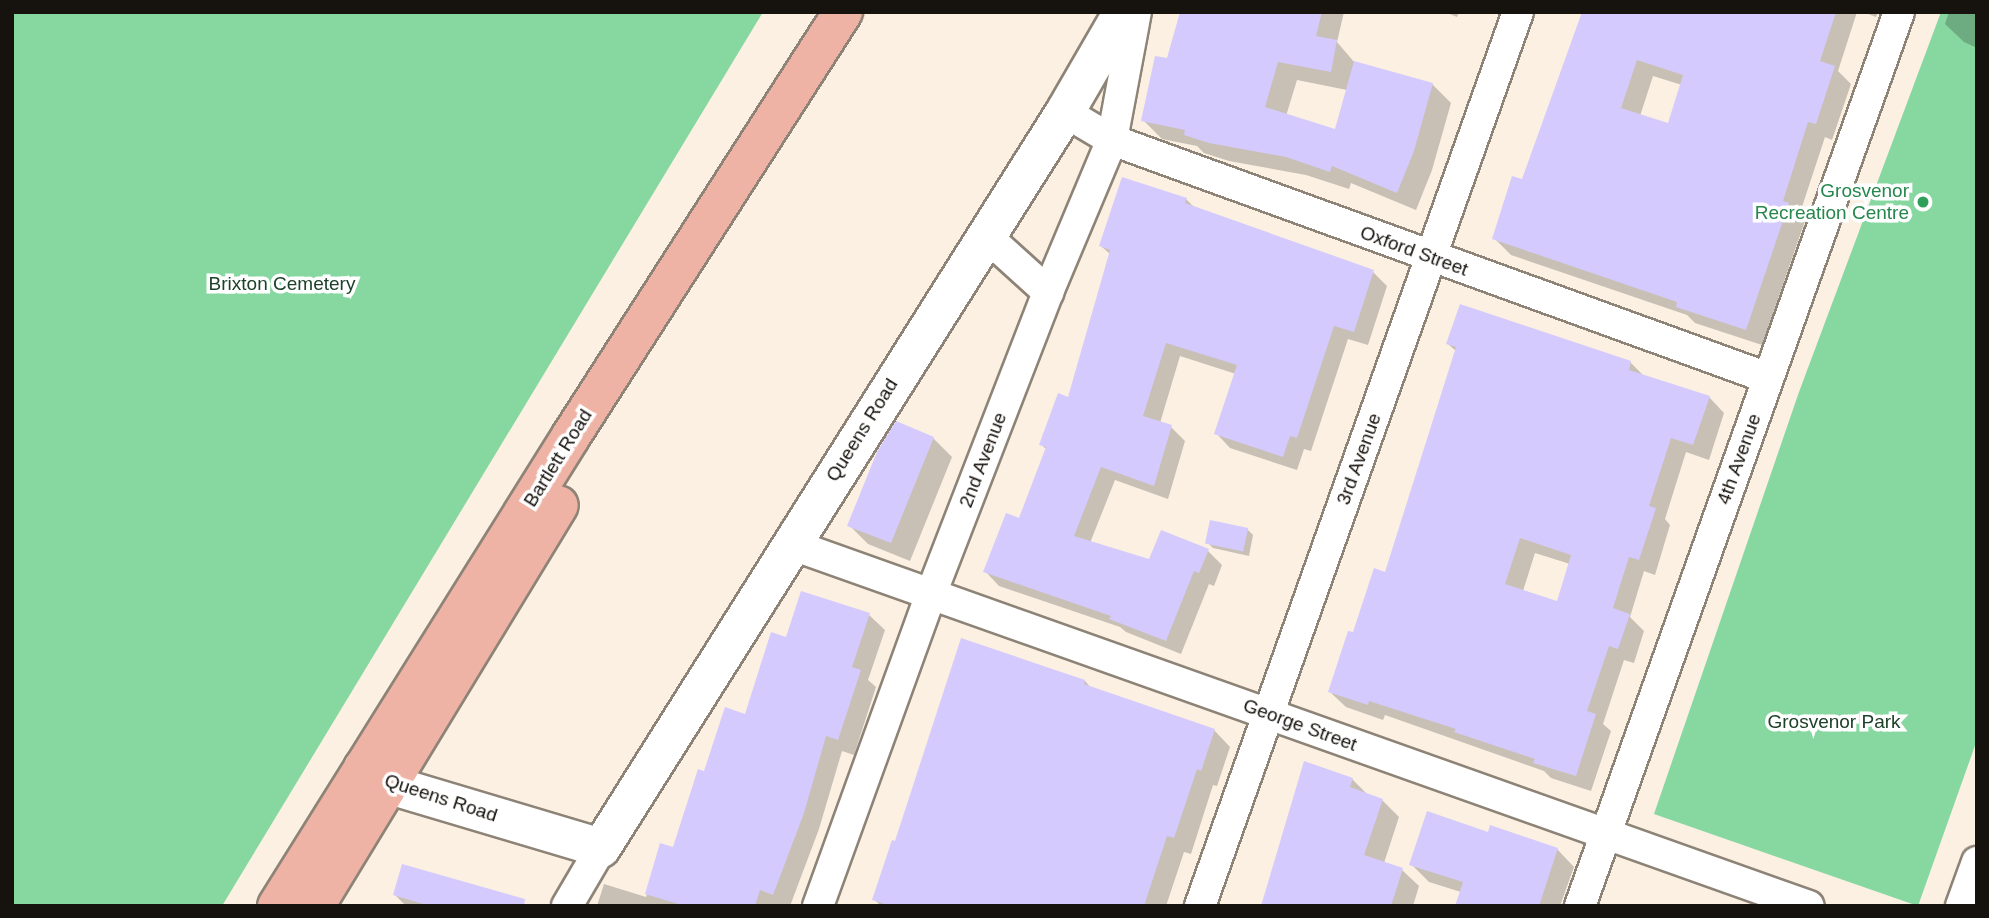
<!DOCTYPE html>
<style>
body{margin:0}
#map{position:relative;width:1989px;height:918px;overflow:hidden;background:#fbf0e2;font-family:Arial,sans-serif}
div>[style]{position:absolute}
[style*='--x']{left:calc(var(--x)*1px);top:calc(var(--y)*1px);width:calc(var(--w)*1px);rotate:calc(var(--a)*1deg)}
.green>*{inset:0;background:#87d7a0}
.shadow>*{inset:0;background:#0003}
.building>*{inset:0;background:#d4cafd;transform-origin:0 0}
.roads{filter:drop-shadow(2px 0 #8d8376) drop-shadow(-2px 0 #8d8376) drop-shadow(0 2px #8d8376) drop-shadow(0 -2px #8d8376)}
.minor>*{height:30px;margin:-15px;padding:0 15px;transform-origin:15px;border-radius:15px;background:#fff}
.secondary>*{height:38px;margin:-19px;padding:0 19px;transform-origin:19px;border-radius:19px;background:#fff}
.primary>*{height:38px;margin:-19px;padding:0 19px;transform-origin:19px;border-radius:19px;background:#eeb3a5}
.dots>*{width:19px;height:19px;translate:-50% -50%;box-sizing:border-box;border:4px solid #fff;border-radius:50%}
span{translate:-50% -50%;white-space:nowrap;text-align:center;line-height:1.15;-webkit-text-stroke:7px #fff;paint-order:stroke}
.leisure-label{font-size:19px;color:#27864d}
.right{translate:-100% -50%;text-align:right}
.street-label{font-size:19px;color:#16120d}
.park-label{font-size:19px;color:#1d4129}
.frame{position:absolute;inset:0;border:14px solid #16120d;pointer-events:none}
</style>
<div id="map">
<div class="green">
<i style="clip-path:polygon(12px 12px,763px 12px,222px 906px,12px 906px)"></i>
<i style="clip-path:polygon(1941px 12px,1977px 12px,1977px 740px,1918px 906px,1654px 814px,1799px 392px)"></i>
</div>
<div class="shadow">
<i style="clip-path:polygon(evenodd,1182px 12px,1344px 12px,1337px 42px,1355px 63px,1432px 84px,1451px 103px,1432px 170px,1416px 210px,1351px 183px,1349px 189px,1306px 175px,1229px 161px,1204px 153px,1197px 146px,1162px 139px,1143px 120px,1168px 60px,1182px 12px,1297px 80px,1347px 90px,1336px 132px,1286px 116px,1297px 80px)"></i>
<i style="clip-path:polygon(1445px 12px,1459px 12px,1457px 17px)"></i>
<i style="clip-path:polygon(evenodd,1583px 12px,1857px 12px,1838px 71px,1851px 84px,1832px 140px,1825px 137px,1799px 216px,1805px 221px,1762px 345px,1695px 323px,1687px 315px,1511px 255px,1494px 238px,1523px 182px,1583px 12px,1653px 76px,1682px 85px,1669px 125px,1640px 116px,1653px 76px)"></i>
<i style="clip-path:polygon(1863px 12px,1878px 12px,1876px 17px)"></i>
<i style="clip-path:polygon(1949px 12px,1977px 12px,1977px 48px,1964px 42px,1945px 24px)"></i>
<i style="clip-path:polygon(1186px 199px,1195px 208px,1373px 272px,1387px 286px,1368px 345px,1348px 339px,1311px 451px,1304px 449px,1297px 470px,1230px 448px,1216px 433px,1236px 374px,1180px 356px,1160px 423px,1171px 427px,1185px 441px,1168px 499px,1115px 480px,1090px 543px,1150px 561px,1208px 551px,1222px 565px,1214px 586px,1209px 584px,1181px 654px,1126px 632px,1120px 627px,999px 586px,985px 571px,1020px 520px,1047px 450px,1041px 444px,1069px 399px,1110px 254px,1101px 246px)"></i>
<i style="clip-path:polygon(evenodd,1448px 344px,1630px 362px,1645px 377px,1709px 397px,1724px 413px,1709px 460px,1686px 452px,1665px 519px,1670px 525px,1655px 575px,1644px 571px,1630px 617px,1644px 631px,1634px 663px,1624px 660px,1603px 724px,1611px 731px,1591px 791px,1551px 778px,1544px 771px,1385px 715px,1383px 720px,1346px 707px,1330px 692px,1354px 634px,1386px 574px,1456px 351px,1448px 344px,1535px 553px,1570px 564px,1558px 603px,1523px 591px,1535px 553px)"></i>
<i style="clip-path:polygon(933px 438px,952px 457px,910px 561px,868px 544px,849px 525px)"></i>
<i style="clip-path:polygon(1247px 529px,1253px 535px,1249px 556px,1213px 548px,1207px 542px)"></i>
<i style="clip-path:polygon(869px 615px,885px 630px,868px 680px,876px 687px,854px 755px,842px 751px,819px 829px,790px 906px,597px 906px,604px 884px,646px 897px,661px 845px,674px 849px,705px 773px,746px 716px,787px 639px)"></i>
<i style="clip-path:polygon(1085px 681px,1092px 689px,1214px 730px,1230px 747px,1217px 786px,1213px 785px,1191px 854px,1184px 852px,1166px 906px,881px 906px,874px 899px,896px 844px)"></i>
<i style="clip-path:polygon(1305px 763px,1352px 779px,1369px 796px,1382px 800px,1399px 817px,1384px 863px,1402px 870px,1419px 886px,1413px 906px,1263px 906px)"></i>
<i style="clip-path:polygon(1489px 834px,1557px 849px,1574px 867px,1560px 906px,1456px 906px,1461px 892px,1429px 882px,1411px 864px)"></i>
<i style="clip-path:polygon(395px 895px,495px 906px,406px 906px)"></i>
</div>
<div class="building">
<i style="clip-path:polygon(1180px 12px,1322px 12px,1316px 36px,1337px 40px,1331px 72px,1278px 62px,1265px 107px,1335px 129px,1354px 61px,1433px 83px,1414px 151px,1397px 193px,1332px 166px,1330px 172px,1286px 157px,1209px 143px,1184px 135px,1185px 130px,1141px 121px,1155px 56px,1167px 58px)"></i>
<i style="clip-path:polygon(evenodd,1582px 12px,1836px 12px,1820px 61px,1835px 66px,1816px 124px,1808px 122px,1783px 201px,1789px 203px,1746px 330px,1676px 307px,1677px 302px,1492px 239px,1512px 176px,1522px 179px,1582px 12px,1637px 60px,1683px 75px,1668px 123px,1621px 108px,1637px 60px)"></i>
<i style="clip-path:polygon(1122px 177px,1187px 198px,1185px 203px,1374px 270px,1354px 332px,1334px 326px,1297px 438px,1290px 436px,1283px 457px,1214px 434px,1237px 365px,1166px 343px,1143px 416px,1172px 425px,1154px 486px,1101px 467px,1074px 536px,1149px 559px,1161px 530px,1209px 549px,1199px 573px,1194px 571px,1166px 641px,1109px 619px,1111px 616px,983px 572px,1006px 513px,1019px 518px,1046px 447px,1039px 445px,1058px 393px,1068px 397px,1110px 250px,1099px 246px)"></i>
<i style="clip-path:polygon(evenodd,1460px 304px,1631px 361px,1629px 370px,1710px 396px,1693px 445px,1671px 438px,1649px 506px,1656px 508px,1639px 560px,1629px 557px,1613px 608px,1630px 614px,1618px 649px,1609px 646px,1587px 711px,1596px 714px,1576px 776px,1533px 763px,1535px 759px,1454px 732px,1456px 729px,1369px 701px,1368px 705px,1328px 692px,1348px 631px,1353px 632px,1374px 568px,1385px 572px,1456px 347px,1446px 344px,1460px 304px,1520px 538px,1571px 555px,1557px 601px,1505px 584px,1520px 538px)"></i>
<i style="clip-path:polygon(896px 421px,934px 437px,891px 543px,847px 526px,877px 452px)"></i>
<i style="left:1210px;top:520px;width:39px;height:24px;rotate:12deg"></i>
<i style="clip-path:polygon(801px 591px,870px 613px,852px 667px,861px 670px,838px 740px,826px 736px,804px 813px,773px 895px,760px 890px,755px 906px,685px 906px,645px 894px,660px 843px,673px 847px,698px 769px,704px 771px,725px 707px,745px 714px,771px 632px,786px 637px)"></i>
<i style="clip-path:polygon(961px 638px,1085px 680px,1084px 684px,1215px 729px,1201px 771px,1197px 769px,1174px 838px,1167px 836px,1144px 906px,891px 906px,872px 900px,892px 840px,895px 841px)"></i>
<i style="clip-path:polygon(1304px 761px,1353px 778px,1350px 787px,1383px 799px,1364px 855px,1403px 868px,1391px 906px,1261px 906px)"></i>
<i style="clip-path:polygon(1427px 811px,1488px 832px,1490px 825px,1558px 848px,1539px 906px,1455px 906px,1463px 882px,1409px 865px)"></i>
<i style="clip-path:polygon(402px 864px,525px 899px,524px 906px,430px 906px,393px 895px)"></i>
</div>
<div class="roads">
<div class="minor">
<i style="--x:1065;--y:112;--w:55;--a:30.8"></i>
<i style="--x:1112;--y:140;--w:698;--a:19.94"></i>
<i style="--x:986;--y:236;--w:84;--a:42.1"></i>
<i style="--x:790;--y:544;--w:1081;--a:19.56"></i>
<i style="--x:567;--y:906;--w:67;--a:-59.6"></i>
<i style="--x:818;--y:906;--w:332;--a:-70.1"></i>
<i style="--x:931;--y:594;--w:324;--a:-68.8"></i>
<i style="--x:1048;--y:292;--w:165;--a:-67.2"></i>
<i style="--x:1112;--y:140;--w:130;--a:-79.4"></i>
<i style="--x:1200;--y:906;--w:949;--a:-70.42"></i>
<i style="--x:1580;--y:906;--w:949;--a:-70.36"></i>
<i style="--x:1961;--y:906;--w:47;--a:-70"></i>
</div>
<div class="secondary">
<i style="--x:363;--y:768;--w:32;--a:32"></i>
<i style="--x:390;--y:785;--w:220;--a:16.6"></i>
<i style="--x:601;--y:848;--w:870;--a:-57.77"></i>
<i style="--x:1065;--y:112;--w:116;--a:-59.9"></i>
</div>
<div class="primary">
<i style="--x:277;--y:906;--w:554;--a:-57.97"></i>
<i style="--x:571;--y:436;--w:504;--a:-57.32"></i>
<i style="--x:315;--y:906;--w:469;--a:-58.7"></i>
</div>
</div>
<div class="dots">
<i style="left:1923px;top:202px;background:#2e9e5b"></i>
</div>
<div class="leisure-label">
<span class="right" style="left:1909px;top:202px">Grosvenor<br>Recreation Centre</span>
</div>
<div class="street-label">
<span style="left:1414px;top:251px;rotate:20deg">Oxford Street</span>
<span style="left:862px;top:430px;rotate:-58deg">Queens Road</span>
<span style="left:558px;top:458px;rotate:-58deg">Bartlett Road</span>
<span style="left:1359px;top:459px;rotate:-70deg">3rd Avenue</span>
<span style="left:1739px;top:459px;rotate:-70deg">4th Avenue</span>
<span style="left:983px;top:460px;rotate:-69deg">2nd Avenue</span>
<span style="left:1300px;top:725px;rotate:20deg">George Street</span>
<span style="left:441px;top:798px;rotate:18deg">Queens Road</span>
</div>
<div class="park-label">
<span style="left:282px;top:284px">Brixton Cemetery</span>
<span style="left:1834px;top:722px">Grosvenor Park</span>
</div>
<div class="frame"></div>
</div>
